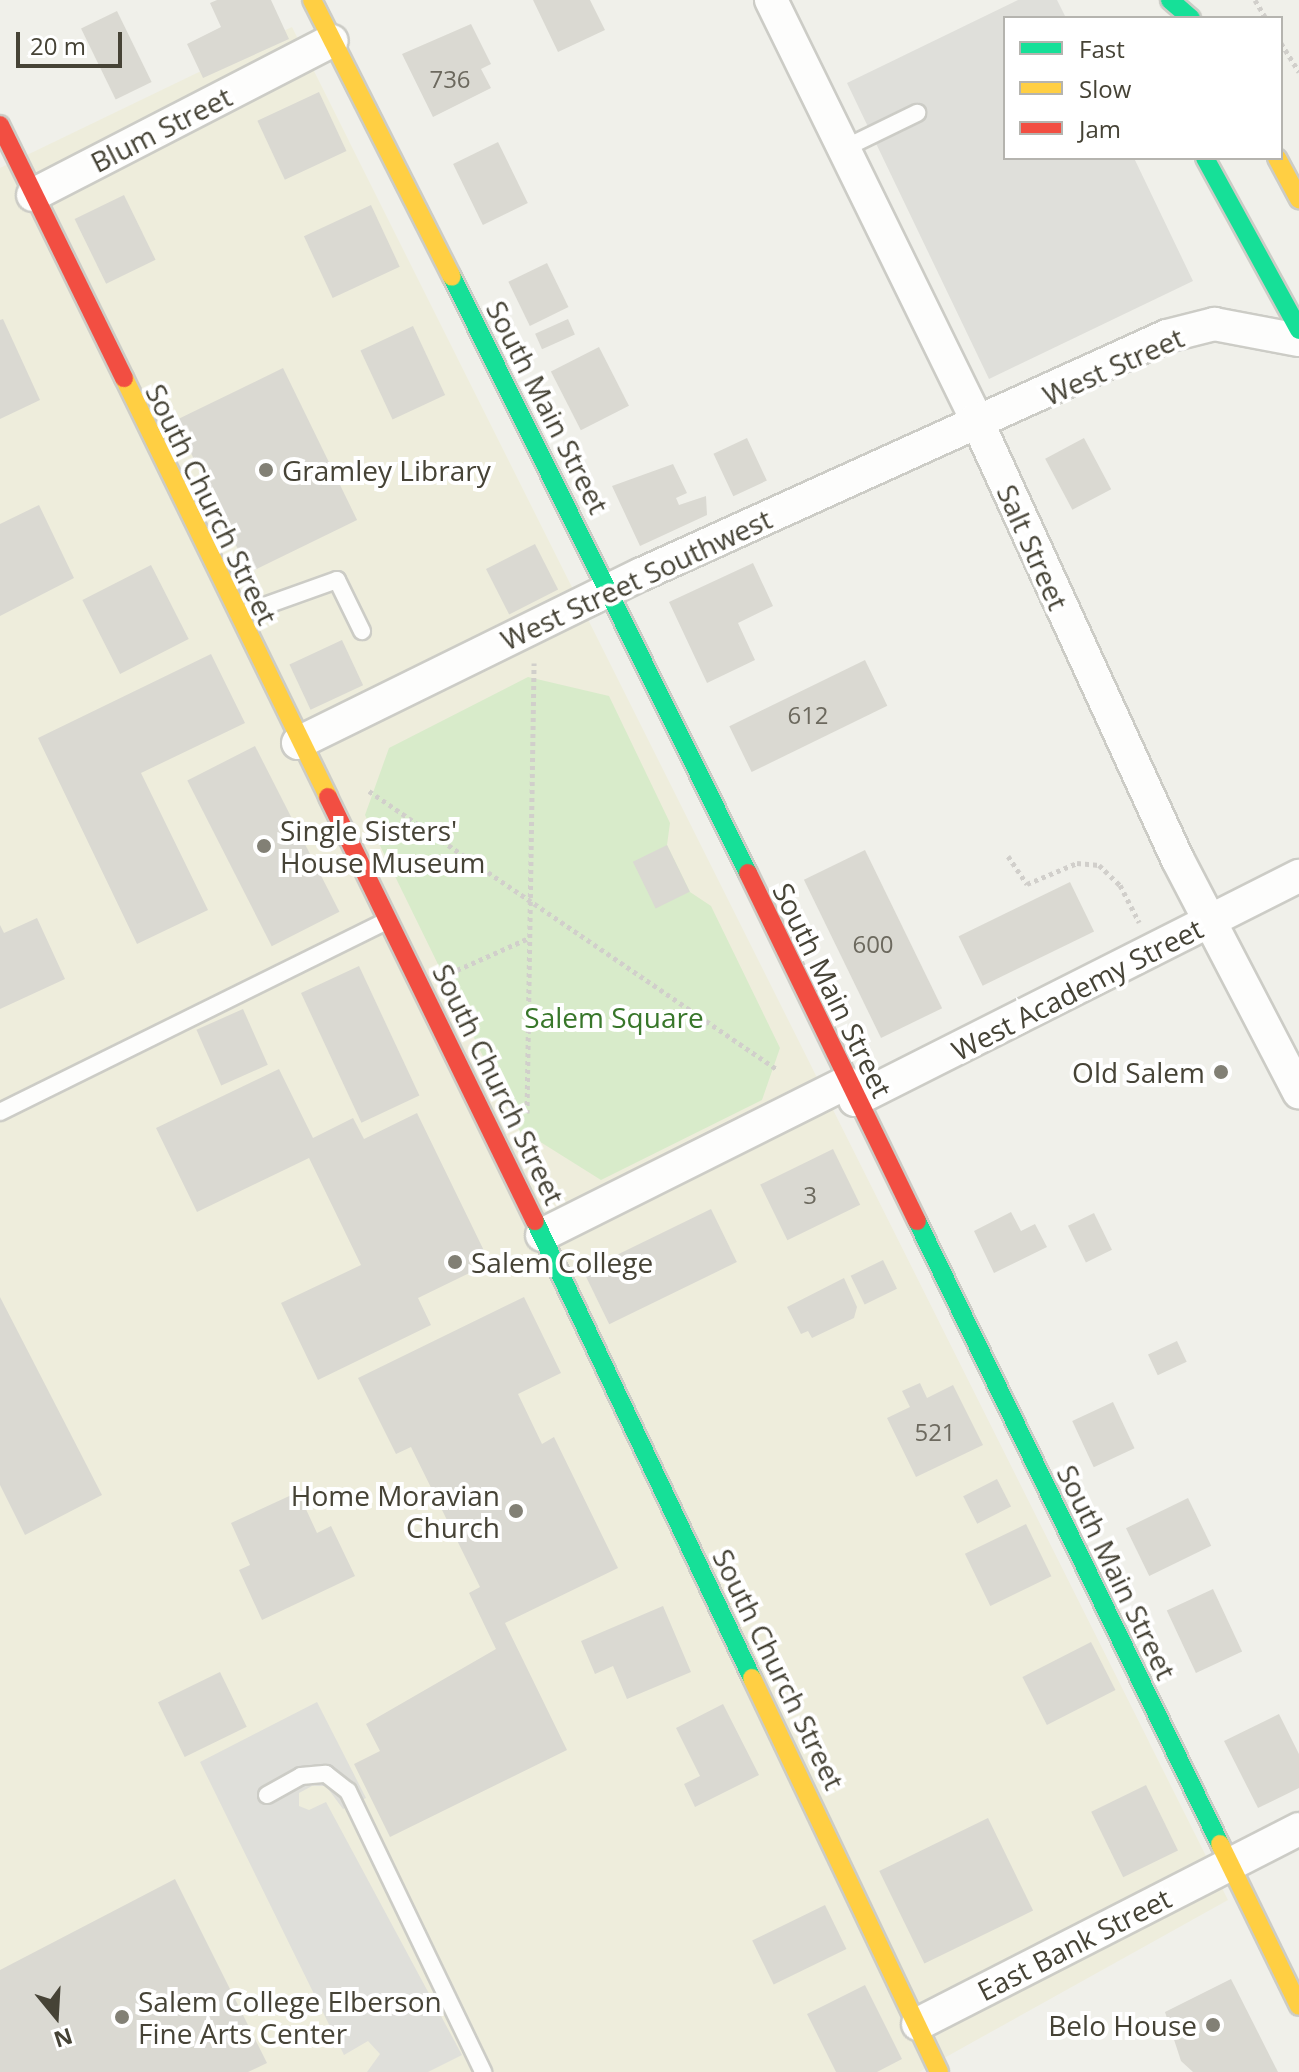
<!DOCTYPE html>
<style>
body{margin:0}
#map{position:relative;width:1299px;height:2072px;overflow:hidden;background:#f0f0ea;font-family:"Open Sans",sans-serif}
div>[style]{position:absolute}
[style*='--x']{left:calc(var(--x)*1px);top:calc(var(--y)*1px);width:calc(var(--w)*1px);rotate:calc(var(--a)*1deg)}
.education>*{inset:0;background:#eeeddc}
.green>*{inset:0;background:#d8ebca}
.parking>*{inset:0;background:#dfdfda}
.building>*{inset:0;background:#dad9d2;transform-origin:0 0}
.path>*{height:5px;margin-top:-2.5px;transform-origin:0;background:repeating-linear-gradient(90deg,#d1cfcb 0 4px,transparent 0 8px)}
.roads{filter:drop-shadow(2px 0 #ccccc6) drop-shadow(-2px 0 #ccccc6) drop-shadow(0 2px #ccccc6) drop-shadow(0 -2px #ccccc6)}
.lane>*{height:16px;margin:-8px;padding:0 8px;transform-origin:8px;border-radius:8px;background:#fdfdfc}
.street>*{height:32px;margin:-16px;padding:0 16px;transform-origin:16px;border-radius:16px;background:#fdfdfc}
.fast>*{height:18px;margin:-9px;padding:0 9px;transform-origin:9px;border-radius:9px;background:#16e098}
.slow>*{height:18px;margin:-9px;padding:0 9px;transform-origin:9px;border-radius:9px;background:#ffcf43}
.jam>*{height:18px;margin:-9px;padding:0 9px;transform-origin:9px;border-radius:9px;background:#f24e42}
.dots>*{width:22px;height:22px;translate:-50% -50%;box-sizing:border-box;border:4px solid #fff;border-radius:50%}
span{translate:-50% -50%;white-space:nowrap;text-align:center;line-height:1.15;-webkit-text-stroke:8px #fff;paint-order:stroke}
.number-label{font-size:24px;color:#6c695e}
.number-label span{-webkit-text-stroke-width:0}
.street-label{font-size:28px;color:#464336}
.poi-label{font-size:28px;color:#464336}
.left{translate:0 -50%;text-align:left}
.right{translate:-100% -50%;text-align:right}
.park-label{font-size:28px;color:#38772a}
.legend{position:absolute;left:1003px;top:16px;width:280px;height:144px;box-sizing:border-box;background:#fff;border:2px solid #b5b4af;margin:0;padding:10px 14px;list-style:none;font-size:24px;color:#464336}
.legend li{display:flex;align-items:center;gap:16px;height:40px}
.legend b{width:40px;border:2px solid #b5b4af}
.north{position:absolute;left:16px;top:1976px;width:80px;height:80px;-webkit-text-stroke:6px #fff;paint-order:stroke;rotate:162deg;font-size:22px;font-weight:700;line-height:32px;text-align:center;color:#464336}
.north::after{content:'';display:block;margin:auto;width:28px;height:36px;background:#464336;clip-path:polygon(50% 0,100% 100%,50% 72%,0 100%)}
.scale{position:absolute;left:16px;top:32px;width:106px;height:36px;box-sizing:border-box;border:4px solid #464336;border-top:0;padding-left:10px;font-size:24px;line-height:28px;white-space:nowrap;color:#464336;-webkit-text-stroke:6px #fff;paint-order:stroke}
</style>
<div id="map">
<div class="education">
<i style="clip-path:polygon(292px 27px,1228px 1900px,919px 2072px,0 2072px,0 168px)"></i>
</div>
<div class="green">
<i style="clip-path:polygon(528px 677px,609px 696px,670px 823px,667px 845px,690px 892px,711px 906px,780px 1048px,762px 1100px,601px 1180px,534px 1138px,523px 1138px,365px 815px,389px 748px)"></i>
</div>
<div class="parking">
<i style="clip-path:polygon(1018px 0,1057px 0,1066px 18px,1005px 18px,1005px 158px,1134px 158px,1193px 281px,989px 379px,847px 83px)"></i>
<i style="clip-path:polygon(317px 1702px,366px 1798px,343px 1809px,326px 1786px,312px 1786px,299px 1793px,299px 1806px,309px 1810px,326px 1802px,462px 2055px,428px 2072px,367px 2072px,380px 2054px,368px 2041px,344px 2055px,200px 1762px)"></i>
</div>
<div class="building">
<i style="clip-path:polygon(217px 0,271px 0,289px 39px,203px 78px,187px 44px,221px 27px,210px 3px)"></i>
<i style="clip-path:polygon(533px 0,590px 0,605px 30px,558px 52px)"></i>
<i style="left:117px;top:11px;width:79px;height:40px;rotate:64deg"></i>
<i style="clip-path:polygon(471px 24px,491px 64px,481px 69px,491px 88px,433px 117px,402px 54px)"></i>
<i style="left:319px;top:92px;width:65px;height:68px;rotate:65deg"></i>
<i style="left:498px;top:142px;width:68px;height:50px;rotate:64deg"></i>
<i style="left:124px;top:195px;width:72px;height:55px;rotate:64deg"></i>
<i style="left:371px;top:205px;width:68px;height:74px;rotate:65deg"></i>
<i style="left:547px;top:263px;width:49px;height:43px;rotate:64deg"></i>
<i style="clip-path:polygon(3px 319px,40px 400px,0 419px,0 320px)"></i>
<i style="left:568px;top:319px;width:17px;height:36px;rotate:66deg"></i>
<i style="left:413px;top:326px;width:76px;height:58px;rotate:65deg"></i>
<i style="left:599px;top:347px;width:66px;height:54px;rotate:63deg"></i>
<i style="left:283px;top:368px;width:169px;height:120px;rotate:64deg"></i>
<i style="left:747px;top:438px;width:47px;height:37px;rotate:65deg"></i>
<i style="left:1084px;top:438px;width:58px;height:44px;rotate:62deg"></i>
<i style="clip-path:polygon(673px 464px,687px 493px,676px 498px,679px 505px,706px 496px,707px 515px,640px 546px,612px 486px)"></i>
<i style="clip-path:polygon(39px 505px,74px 578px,0 616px,0 524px)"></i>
<i style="left:535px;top:544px;width:51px;height:55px;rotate:63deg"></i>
<i style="clip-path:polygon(753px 563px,773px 606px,738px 623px,755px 660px,707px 683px,669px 602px)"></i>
<i style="left:151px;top:565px;width:83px;height:77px;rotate:63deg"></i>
<i style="left:342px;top:640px;width:50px;height:58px;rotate:65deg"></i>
<i style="clip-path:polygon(211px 654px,245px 723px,141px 773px,208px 910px,137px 944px,38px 738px)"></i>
<i style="left:865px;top:660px;width:51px;height:151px;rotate:64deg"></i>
<i style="left:255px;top:746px;width:186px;height:76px;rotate:63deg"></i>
<i style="left:667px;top:845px;width:52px;height:38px;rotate:64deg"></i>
<i style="left:865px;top:850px;width:176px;height:68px;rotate:64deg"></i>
<i style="left:1070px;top:882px;width:55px;height:124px;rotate:64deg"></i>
<i style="clip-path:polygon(37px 918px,65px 979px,0 1009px,0 925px,4px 933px)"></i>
<i style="left:359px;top:966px;width:143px;height:64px;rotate:65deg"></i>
<i style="left:243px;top:1009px;width:61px;height:51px;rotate:66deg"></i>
<i style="clip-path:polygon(279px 1069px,313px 1138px,353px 1118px,364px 1139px,417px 1113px,490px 1263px,418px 1298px,431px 1325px,318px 1380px,281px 1303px,361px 1265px,309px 1158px,197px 1212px,156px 1128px)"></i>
<i style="left:833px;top:1149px;width:62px;height:81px;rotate:64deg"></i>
<i style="left:711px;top:1209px;width:59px;height:142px;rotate:64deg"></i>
<i style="clip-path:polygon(1011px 1212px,1021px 1231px,1035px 1224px,1047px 1247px,994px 1273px,974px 1231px)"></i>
<i style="left:1094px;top:1213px;width:41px;height:29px;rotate:64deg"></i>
<i style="left:883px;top:1260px;width:32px;height:36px;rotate:64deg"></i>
<i style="clip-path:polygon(844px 1278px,857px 1307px,854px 1318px,812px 1338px,808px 1331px,801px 1334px,787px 1307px)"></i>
<i style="clip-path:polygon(0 1297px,102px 1495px,25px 1535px,0 1485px)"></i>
<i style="clip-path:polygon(524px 1297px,561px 1373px,518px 1394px,542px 1444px,554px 1437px,618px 1568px,505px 1623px,567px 1750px,390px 1837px,354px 1764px,380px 1751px,366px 1724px,496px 1649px,469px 1593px,480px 1587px,411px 1447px,396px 1454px,358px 1378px)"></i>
<i style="left:1177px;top:1341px;width:23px;height:32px;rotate:65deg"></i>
<i style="clip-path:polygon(920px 1383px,927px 1398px,953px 1385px,983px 1445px,916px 1477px,887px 1418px,910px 1407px,902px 1391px)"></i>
<i style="left:1113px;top:1402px;width:51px;height:45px;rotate:65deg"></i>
<i style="left:997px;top:1479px;width:31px;height:38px;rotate:63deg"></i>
<i style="clip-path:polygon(298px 1492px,317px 1533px,331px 1526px,355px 1576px,262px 1620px,239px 1570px,250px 1565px,231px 1523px)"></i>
<i style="left:1188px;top:1498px;width:53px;height:69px;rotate:64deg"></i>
<i style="left:1026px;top:1524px;width:58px;height:68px;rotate:64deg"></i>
<i style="left:1213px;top:1589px;width:69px;height:51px;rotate:65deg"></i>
<i style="clip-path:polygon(663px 1606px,691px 1672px,627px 1699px,613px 1666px,595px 1674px,581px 1641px)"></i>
<i style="left:1091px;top:1642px;width:54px;height:77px;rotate:63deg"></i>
<i style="left:220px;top:1672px;width:61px;height:69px;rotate:64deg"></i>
<i style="clip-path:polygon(723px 1704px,759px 1775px,695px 1807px,684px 1784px,700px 1776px,676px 1728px)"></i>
<i style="clip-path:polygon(1279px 1714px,1299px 1754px,1299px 1788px,1258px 1808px,1224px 1741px)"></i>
<i style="left:1146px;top:1785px;width:73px;height:61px;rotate:64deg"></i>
<i style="left:988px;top:1818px;width:103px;height:121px;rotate:64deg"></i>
<i style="clip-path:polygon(175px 1879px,267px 2063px,248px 2072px,0 2072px,0 1970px)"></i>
<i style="left:825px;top:1905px;width:49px;height:81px;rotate:64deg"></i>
<i style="clip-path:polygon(1231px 1979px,1278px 2072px,1193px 2072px,1181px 2061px,1165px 2012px)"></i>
<i style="clip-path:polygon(865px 1985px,902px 2059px,877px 2072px,836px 2072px,807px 2014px)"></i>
</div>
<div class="path">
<i style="--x:1255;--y:0;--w:21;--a:59"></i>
<i style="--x:1281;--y:43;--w:34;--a:58"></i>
<i style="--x:369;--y:791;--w:495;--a:34.3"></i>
<i style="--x:1008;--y:856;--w:34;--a:56"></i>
<i style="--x:1027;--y:884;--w:54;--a:-22.8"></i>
<i style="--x:1077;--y:863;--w:22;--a:5"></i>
<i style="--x:1099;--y:865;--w:29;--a:44"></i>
<i style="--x:1120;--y:885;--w:42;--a:62.8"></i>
<i style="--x:457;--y:970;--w:79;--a:-24"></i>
<i style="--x:527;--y:1113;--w:450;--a:-89.1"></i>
</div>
<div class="roads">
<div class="lane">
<i style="--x:841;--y:150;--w:85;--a:-26"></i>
<i style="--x:239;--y:615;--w:104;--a:-19.7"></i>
<i style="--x:337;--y:580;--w:57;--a:63.9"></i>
<i style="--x:0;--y:1112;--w:431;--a:-26.3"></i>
<i style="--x:267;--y:1795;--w:39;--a:-29"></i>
<i style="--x:301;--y:1776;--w:25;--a:-5"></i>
<i style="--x:326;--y:1774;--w:28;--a:38"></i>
<i style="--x:348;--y:1791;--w:312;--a:64.3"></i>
</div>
<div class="street">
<i style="--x:771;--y:0;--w:466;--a:63.9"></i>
<i style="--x:976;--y:419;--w:485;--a:65.4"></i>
<i style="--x:1178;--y:860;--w:262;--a:62.5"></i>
<i style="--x:33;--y:195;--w:336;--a:-27.3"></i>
<i style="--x:298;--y:743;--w:383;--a:-26.2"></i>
<i style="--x:642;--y:574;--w:576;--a:-24.39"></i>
<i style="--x:1167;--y:336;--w:49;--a:-14.3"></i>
<i style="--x:1214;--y:324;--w:86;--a:10.7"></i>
<i style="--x:855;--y:1100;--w:497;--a:-26.8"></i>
<i style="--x:542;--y:1235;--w:340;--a:-26.6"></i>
<i style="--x:918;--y:2024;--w:428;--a:-27.1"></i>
</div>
<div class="fast">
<i style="--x:1170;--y:0;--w:28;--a:41"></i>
<i style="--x:1205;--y:158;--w:196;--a:61.3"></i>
<i style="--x:452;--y:277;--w:665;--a:63.59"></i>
<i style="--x:535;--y:1221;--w:506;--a:64.6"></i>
<i style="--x:917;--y:1221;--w:693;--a:64.06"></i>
</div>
<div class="slow">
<i style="--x:312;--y:0;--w:310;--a:63.2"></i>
<i style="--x:1277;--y:158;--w:47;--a:61.8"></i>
<i style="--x:124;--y:378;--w:466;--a:64"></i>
<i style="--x:752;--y:1678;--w:436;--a:64.6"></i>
<i style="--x:1220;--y:1844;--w:180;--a:64"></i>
</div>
<div class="jam">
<i style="--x:0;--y:125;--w:282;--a:63.9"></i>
<i style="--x:328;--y:797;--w:472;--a:64"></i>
<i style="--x:748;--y:873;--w:387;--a:64.1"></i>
</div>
</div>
<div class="dots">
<i style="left:266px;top:470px;background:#828075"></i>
<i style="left:264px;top:846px;background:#828075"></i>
<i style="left:1221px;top:1072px;background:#828075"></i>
<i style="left:455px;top:1262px;background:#828075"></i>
<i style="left:516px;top:1511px;background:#828075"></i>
<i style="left:122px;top:2017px;background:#828075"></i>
<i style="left:1213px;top:2025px;background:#828075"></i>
</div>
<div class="number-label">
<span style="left:450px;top:79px">736</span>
<span style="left:808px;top:715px">612</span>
<span style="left:873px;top:944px">600</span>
<span style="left:810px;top:1195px">3</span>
<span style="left:935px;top:1432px">521</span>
</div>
<div class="street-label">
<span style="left:161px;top:129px;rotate:-27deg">Blum Street</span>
<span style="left:1113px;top:366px;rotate:-24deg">West Street</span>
<span style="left:548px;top:407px;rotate:63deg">South Main Street</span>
<span style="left:212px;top:504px;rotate:64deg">South Church Street</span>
<span style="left:1033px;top:547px;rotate:66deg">Salt Street</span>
<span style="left:636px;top:579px;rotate:-25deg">West Street Southwest</span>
<span style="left:1077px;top:989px;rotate:-27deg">West Academy Street</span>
<span style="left:833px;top:990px;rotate:64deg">South Main Street</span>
<span style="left:499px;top:1084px;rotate:64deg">South Church Street</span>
<span style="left:1117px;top:1572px;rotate:64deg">South Main Street</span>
<span style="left:779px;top:1669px;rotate:64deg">South Church Street</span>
<span style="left:1074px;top:1944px;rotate:-27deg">East Bank Street</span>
</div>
<div class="poi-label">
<span class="left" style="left:282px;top:470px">Gramley Library</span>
<span class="left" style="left:280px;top:846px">Single Sisters'<br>House Museum</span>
<span class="right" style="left:1205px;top:1072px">Old Salem</span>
<span class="left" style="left:471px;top:1262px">Salem College</span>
<span class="right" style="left:500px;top:1511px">Home Moravian<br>Church</span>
<span class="left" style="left:138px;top:2017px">Salem College Elberson<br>Fine Arts Center</span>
<span class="right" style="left:1197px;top:2025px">Belo House</span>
</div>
<div class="park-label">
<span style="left:614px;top:1017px">Salem Square</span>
</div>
<ul class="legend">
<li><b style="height:10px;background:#16e098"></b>Fast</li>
<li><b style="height:10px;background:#ffcf43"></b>Slow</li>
<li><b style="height:10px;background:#f24e42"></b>Jam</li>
</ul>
<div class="north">N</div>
<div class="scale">20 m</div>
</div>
